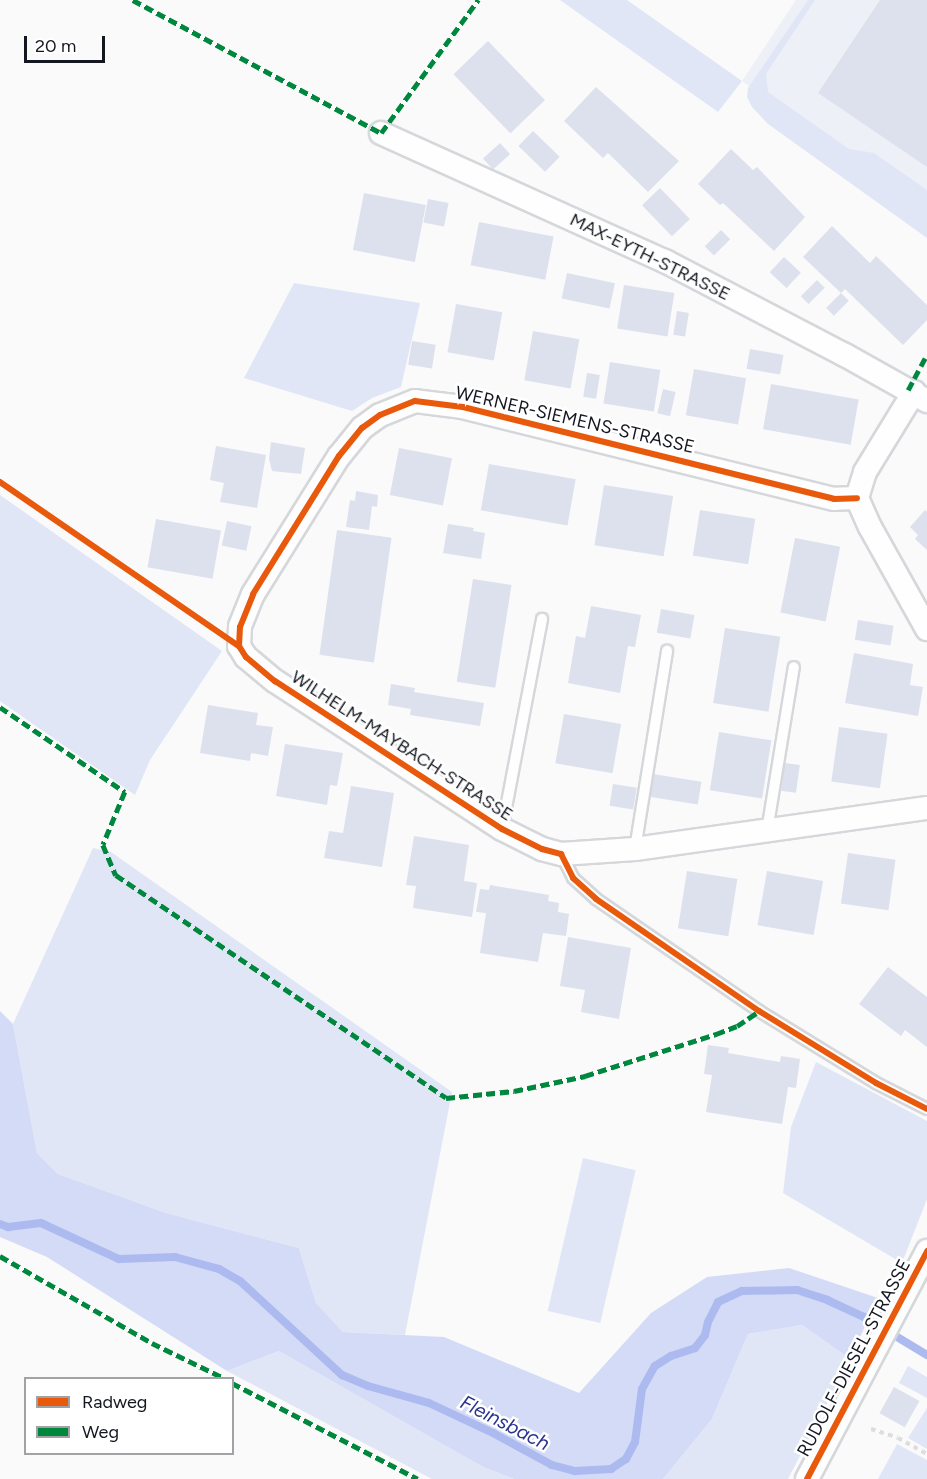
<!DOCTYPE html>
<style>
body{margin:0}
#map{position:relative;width:927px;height:1479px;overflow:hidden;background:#fafafa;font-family:Figtree,sans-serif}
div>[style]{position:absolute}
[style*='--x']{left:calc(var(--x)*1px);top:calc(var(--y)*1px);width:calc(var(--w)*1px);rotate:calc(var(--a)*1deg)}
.built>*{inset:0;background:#eef0f8}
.green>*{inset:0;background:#e1e6f7;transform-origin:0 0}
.forest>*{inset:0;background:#d4dbf6}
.stream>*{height:8px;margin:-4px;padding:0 4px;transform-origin:4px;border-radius:4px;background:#acbaf0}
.building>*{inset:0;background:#dde1ed;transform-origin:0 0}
.path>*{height:4px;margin-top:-2px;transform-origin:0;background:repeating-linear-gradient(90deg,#ddd 0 4.5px,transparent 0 9px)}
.roads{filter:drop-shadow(2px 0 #d5d7db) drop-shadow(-2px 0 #d5d7db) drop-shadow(0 2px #d5d7db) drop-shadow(0 -2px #d5d7db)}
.service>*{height:10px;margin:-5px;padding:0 5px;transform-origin:5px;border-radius:5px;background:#fefefe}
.minor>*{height:22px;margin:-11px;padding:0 11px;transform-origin:11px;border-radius:11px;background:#fefefe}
.quiet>*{height:4.5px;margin-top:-2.25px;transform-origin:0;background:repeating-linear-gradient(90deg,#00873e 0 9px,transparent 0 13.5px)}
.cycleway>*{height:6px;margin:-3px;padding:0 3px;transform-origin:3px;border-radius:3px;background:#e8590c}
span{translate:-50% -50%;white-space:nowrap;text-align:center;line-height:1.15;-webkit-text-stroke:5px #fff;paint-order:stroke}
.street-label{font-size:18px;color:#141720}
.water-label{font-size:20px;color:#2b358e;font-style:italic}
.legend{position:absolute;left:24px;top:1377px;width:210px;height:78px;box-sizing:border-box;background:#fff;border:2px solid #a1a2a6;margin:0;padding:8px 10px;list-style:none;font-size:18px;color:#141720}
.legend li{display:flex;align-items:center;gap:12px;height:30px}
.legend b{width:30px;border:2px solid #a1a2a6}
.scale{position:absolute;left:24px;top:36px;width:81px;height:27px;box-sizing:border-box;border:3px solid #141720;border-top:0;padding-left:8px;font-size:18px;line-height:21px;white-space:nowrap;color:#141720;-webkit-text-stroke:4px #fff;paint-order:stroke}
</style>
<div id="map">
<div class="built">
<i style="clip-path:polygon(796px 0,927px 0,927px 215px,742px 81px)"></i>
</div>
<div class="green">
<i style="clip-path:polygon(560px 0,627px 0,742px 81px,718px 112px)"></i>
<i style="clip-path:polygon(808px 0,815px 0,766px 74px,768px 92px,849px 149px,874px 153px,927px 190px,927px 238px,768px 124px,752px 107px,747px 97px,748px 88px)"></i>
<i style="clip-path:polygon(294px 283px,420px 303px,401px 387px,372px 398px,352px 411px,244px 378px)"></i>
<i style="clip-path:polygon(0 495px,222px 651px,150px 760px,135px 795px,0 701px)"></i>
<i style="clip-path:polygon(93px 848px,111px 852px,452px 1092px,405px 1335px,343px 1332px,316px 1303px,299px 1248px,166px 1213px,58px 1174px,37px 1153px,13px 1024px)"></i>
<i style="clip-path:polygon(816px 1062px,927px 1121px,927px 1199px,902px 1263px,783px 1193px,791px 1127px)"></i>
<i style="left:583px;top:1158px;width:54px;height:157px;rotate:13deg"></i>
<i style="clip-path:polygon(802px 1325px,850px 1359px,788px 1479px,663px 1479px,712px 1419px,748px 1334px)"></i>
<i style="clip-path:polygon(279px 1351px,483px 1467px,514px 1479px,432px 1479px,227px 1371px)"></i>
<i style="clip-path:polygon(908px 1366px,927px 1377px,927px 1398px,899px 1383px)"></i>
<i style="clip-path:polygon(927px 1408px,927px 1449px,908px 1438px)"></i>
<i style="clip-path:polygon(897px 1444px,927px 1460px,927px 1479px,878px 1479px)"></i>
</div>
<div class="forest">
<i style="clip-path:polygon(0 1011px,13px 1024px,37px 1153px,58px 1174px,166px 1213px,299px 1248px,316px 1303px,343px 1332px,444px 1337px,579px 1393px,651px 1313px,707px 1277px,789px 1268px,878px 1298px,850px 1359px,802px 1325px,748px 1334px,712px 1419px,663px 1479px,514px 1479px,483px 1467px,279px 1351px,227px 1371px,47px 1257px,0 1237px)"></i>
</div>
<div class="stream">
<i style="--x:0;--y:1224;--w:9;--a:21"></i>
<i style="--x:8;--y:1227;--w:33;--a:-7"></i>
<i style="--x:41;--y:1223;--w:86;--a:24.8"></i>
<i style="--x:119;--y:1259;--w:56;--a:-2"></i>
<i style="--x:175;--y:1257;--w:46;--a:15.3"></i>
<i style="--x:219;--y:1269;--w:24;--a:30"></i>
<i style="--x:240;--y:1281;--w:139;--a:42.7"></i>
<i style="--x:342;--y:1375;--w:28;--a:23"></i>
<i style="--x:368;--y:1386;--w:63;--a:15.6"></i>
<i style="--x:429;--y:1403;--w:71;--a:25.1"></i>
<i style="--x:493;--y:1433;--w:67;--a:28.5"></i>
<i style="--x:552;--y:1465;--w:24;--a:15"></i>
<i style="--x:575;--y:1471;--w:36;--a:-3"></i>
<i style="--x:611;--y:1469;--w:18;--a:-34"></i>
<i style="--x:626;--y:1459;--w:19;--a:-62"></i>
<i style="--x:635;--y:1442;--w:53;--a:-82.5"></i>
<i style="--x:642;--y:1389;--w:26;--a:-61"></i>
<i style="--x:655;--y:1366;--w:19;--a:-32"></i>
<i style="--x:671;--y:1356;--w:25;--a:-18"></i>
<i style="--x:695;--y:1348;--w:16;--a:-52"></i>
<i style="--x:705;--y:1335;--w:13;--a:-77"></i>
<i style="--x:708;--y:1322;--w:22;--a:-63"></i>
<i style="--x:718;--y:1302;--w:26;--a:-25"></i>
<i style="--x:742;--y:1291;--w:55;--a:-1"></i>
<i style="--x:797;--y:1290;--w:32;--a:18"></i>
<i style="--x:827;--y:1300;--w:41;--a:24.7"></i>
<i style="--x:864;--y:1317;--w:74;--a:31.1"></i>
</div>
<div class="building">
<i style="clip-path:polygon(880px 0,927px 0,927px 167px,818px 93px)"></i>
<i style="left:488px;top:41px;width:82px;height:48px;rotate:46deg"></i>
<i style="clip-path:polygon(596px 87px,679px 161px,648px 192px,608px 153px,603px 158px,564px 121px)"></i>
<i style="left:533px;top:131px;width:37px;height:21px;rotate:44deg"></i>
<i style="left:500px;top:143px;width:15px;height:23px;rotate:48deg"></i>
<i style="clip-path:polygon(731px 149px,753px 170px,757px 167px,805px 217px,774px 251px,723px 203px,720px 205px,698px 184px)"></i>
<i style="left:660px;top:188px;width:43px;height:25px;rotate:46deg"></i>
<i style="left:364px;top:193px;width:63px;height:58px;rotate:11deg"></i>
<i style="left:428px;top:199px;width:21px;height:24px;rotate:11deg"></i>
<i style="left:479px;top:222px;width:76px;height:44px;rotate:11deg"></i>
<i style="clip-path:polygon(832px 226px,870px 263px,876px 256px,927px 305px,927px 320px,903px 345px,845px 289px,841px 293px,803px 257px)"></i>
<i style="left:721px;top:230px;width:13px;height:23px;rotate:45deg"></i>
<i style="left:784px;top:257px;width:23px;height:21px;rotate:43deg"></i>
<i style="left:567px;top:273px;width:49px;height:26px;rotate:12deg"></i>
<i style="left:817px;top:280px;width:11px;height:23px;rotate:45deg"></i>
<i style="left:624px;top:285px;width:51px;height:44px;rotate:9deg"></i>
<i style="left:841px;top:293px;width:11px;height:21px;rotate:45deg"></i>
<i style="left:456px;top:304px;width:47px;height:49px;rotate:10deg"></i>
<i style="left:677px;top:311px;width:12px;height:24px;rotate:9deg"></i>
<i style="left:533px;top:331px;width:47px;height:50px;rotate:10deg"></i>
<i style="left:412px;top:341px;width:24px;height:24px;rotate:9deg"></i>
<i style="left:750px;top:349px;width:34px;height:20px;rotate:10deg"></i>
<i style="left:610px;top:362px;width:51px;height:42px;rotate:9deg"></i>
<i style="left:694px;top:369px;width:53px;height:47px;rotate:10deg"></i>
<i style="left:587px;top:373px;width:13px;height:24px;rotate:9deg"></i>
<i style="left:771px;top:384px;width:89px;height:46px;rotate:10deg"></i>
<i style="left:663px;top:389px;width:13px;height:25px;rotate:13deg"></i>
<i style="clip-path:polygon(271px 442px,305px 448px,301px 474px,272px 471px,269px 459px)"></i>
<i style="clip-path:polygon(216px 446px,266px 455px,257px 508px,220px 502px,224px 483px,210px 480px)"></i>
<i style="left:399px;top:448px;width:54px;height:48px;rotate:11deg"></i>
<i style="left:489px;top:464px;width:88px;height:47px;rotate:10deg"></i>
<i style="left:604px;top:485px;width:70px;height:61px;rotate:9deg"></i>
<i style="clip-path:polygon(356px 491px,378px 495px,377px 507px,372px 506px,369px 530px,346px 527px,350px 500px,355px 501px)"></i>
<i style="left:700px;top:510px;width:56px;height:46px;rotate:9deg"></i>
<i style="clip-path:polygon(925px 510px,927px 512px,927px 550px,915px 539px,918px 535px,910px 527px)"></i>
<i style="left:156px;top:519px;width:66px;height:49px;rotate:10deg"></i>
<i style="left:227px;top:521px;width:25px;height:25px;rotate:12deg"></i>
<i style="clip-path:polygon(448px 524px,474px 528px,473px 531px,485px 533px,481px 559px,443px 553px)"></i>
<i style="left:337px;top:530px;width:55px;height:126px;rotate:8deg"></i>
<i style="left:795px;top:538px;width:46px;height:76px;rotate:11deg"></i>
<i style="left:473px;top:579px;width:39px;height:104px;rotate:9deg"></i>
<i style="clip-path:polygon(591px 606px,641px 615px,635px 647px,628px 646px,620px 693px,568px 683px,576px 636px,585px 638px)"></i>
<i style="left:661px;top:609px;width:34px;height:24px;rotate:10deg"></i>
<i style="left:858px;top:620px;width:36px;height:20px;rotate:9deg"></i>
<i style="left:725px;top:628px;width:56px;height:76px;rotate:9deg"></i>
<i style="clip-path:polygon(854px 653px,913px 664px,910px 685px,923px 687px,918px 716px,845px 703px)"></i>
<i style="clip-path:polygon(391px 684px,415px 688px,414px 692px,484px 703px,480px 726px,410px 715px,411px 709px,388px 705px)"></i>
<i style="clip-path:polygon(208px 705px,258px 713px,256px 725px,273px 727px,268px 756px,251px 753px,250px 761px,200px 753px)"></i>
<i style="left:564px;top:714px;width:58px;height:50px;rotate:10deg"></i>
<i style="left:839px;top:727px;width:49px;height:55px;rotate:8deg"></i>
<i style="left:719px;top:732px;width:53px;height:59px;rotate:9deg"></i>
<i style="clip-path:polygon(285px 744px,343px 753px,337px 786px,330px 785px,327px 805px,276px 796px)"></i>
<i style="left:785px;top:763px;width:15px;height:28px;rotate:8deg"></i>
<i style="left:653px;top:774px;width:49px;height:23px;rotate:9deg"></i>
<i style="left:613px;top:784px;width:24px;height:22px;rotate:9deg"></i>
<i style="clip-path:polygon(351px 786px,394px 793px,382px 867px,324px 858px,329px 831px,343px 833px)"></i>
<i style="clip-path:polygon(414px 836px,469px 845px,464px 881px,477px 883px,472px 917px,413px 908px,416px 886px,406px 885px)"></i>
<i style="left:848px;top:853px;width:48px;height:51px;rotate:8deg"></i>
<i style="left:687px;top:871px;width:51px;height:58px;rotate:9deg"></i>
<i style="left:767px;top:871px;width:57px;height:55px;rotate:10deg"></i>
<i style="clip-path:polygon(490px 885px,549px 895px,548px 901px,559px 903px,558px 912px,569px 914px,566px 936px,543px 933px,538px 962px,480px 953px,486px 913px,476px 912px,480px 889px,489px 890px)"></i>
<i style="clip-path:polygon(568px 937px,631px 948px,619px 1019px,581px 1012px,585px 990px,560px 986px)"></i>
<i style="clip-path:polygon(888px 967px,927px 997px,927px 1047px,905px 1030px,901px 1036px,859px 1004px)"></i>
<i style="clip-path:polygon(708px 1045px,729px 1048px,728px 1053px,780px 1062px,781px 1056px,800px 1059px,796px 1088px,788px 1087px,782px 1124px,706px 1112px,712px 1075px,704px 1074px)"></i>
<i style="left:894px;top:1387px;width:29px;height:30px;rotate:29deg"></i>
</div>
<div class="path">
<i style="--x:871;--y:1429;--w:28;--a:18"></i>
<i style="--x:898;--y:1438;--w:33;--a:29"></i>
</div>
<div class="roads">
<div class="service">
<i style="--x:502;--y:829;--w:214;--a:-79.2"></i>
<i style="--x:767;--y:831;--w:166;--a:-80.7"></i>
<i style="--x:635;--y:849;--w:201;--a:-80.8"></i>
<i style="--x:561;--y:854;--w:27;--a:63"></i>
<i style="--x:573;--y:878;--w:31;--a:42"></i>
<i style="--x:596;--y:899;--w:198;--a:34.5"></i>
<i style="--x:759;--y:1011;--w:137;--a:31.6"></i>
<i style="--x:876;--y:1083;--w:57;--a:27"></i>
</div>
<div class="minor">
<i style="--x:381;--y:133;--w:312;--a:24.3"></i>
<i style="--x:665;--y:261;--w:203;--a:27.6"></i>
<i style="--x:845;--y:355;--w:94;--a:29.3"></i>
<i style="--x:857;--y:498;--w:23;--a:178"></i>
<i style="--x:834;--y:499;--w:382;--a:-166.1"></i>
<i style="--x:463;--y:407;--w:48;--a:-172.9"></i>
<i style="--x:415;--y:401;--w:38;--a:158"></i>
<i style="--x:380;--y:415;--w:22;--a:144"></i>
<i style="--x:362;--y:428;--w:36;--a:129"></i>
<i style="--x:339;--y:456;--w:163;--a:121.9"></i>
<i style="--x:253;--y:594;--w:35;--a:112"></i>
<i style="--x:240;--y:627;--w:19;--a:93"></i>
<i style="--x:239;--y:646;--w:13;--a:58"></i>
<i style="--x:246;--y:657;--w:38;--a:40"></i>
<i style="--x:275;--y:681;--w:271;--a:33.1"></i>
<i style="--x:502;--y:829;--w:45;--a:26.6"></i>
<i style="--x:542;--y:849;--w:20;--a:15"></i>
<i style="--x:561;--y:854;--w:74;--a:-3.9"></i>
<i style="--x:635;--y:849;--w:295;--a:-8"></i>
<i style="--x:857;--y:498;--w:32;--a:66"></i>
<i style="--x:870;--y:527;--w:117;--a:60.8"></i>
<i style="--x:857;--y:498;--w:27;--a:-73"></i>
<i style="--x:865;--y:472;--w:94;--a:-58.5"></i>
<i style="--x:807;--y:1479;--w:258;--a:-62.2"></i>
</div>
</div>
<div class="quiet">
<i style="--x:133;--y:0;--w:281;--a:28.2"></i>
<i style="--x:381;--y:133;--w:165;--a:-53.9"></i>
<i style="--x:908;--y:390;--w:40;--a:-62"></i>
<i style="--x:0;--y:707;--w:151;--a:34.2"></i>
<i style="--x:125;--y:792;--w:57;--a:112.5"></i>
<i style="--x:103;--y:845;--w:33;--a:67"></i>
<i style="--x:116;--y:875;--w:398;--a:34"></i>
<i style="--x:446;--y:1098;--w:68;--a:-5.9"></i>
<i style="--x:514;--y:1091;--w:73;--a:-11.9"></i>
<i style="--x:585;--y:1076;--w:138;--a:-17.8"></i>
<i style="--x:716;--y:1034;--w:22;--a:-21"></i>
<i style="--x:737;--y:1026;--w:27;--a:-34"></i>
<i style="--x:0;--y:1256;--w:175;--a:29.8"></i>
<i style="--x:152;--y:1343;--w:80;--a:25.9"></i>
<i style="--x:232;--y:1383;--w:209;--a:27.3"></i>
</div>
<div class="cycleway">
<i style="--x:0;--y:482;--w:290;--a:34.5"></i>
<i style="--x:239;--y:646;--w:13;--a:58"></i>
<i style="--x:246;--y:657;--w:38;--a:40"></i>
<i style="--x:275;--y:681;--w:271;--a:33.1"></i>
<i style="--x:502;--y:829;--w:45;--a:26.6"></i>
<i style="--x:542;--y:849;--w:20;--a:15"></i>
<i style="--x:561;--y:854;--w:27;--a:63"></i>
<i style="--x:573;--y:878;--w:31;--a:42"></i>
<i style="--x:596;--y:899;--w:198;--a:34.5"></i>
<i style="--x:759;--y:1011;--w:137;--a:31.6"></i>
<i style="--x:876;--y:1083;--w:57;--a:27"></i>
<i style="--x:239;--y:646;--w:19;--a:-87"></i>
<i style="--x:240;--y:627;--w:35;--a:-68"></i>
<i style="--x:253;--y:594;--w:163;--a:-58.1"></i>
<i style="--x:339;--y:456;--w:36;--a:-51"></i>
<i style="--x:362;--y:428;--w:22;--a:-36"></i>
<i style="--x:380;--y:415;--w:38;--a:-22"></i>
<i style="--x:415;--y:401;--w:48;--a:7.1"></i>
<i style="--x:463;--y:407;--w:382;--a:13.9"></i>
<i style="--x:834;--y:499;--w:23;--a:-2"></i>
<i style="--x:807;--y:1479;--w:258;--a:-62.2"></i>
</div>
<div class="street-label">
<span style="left:650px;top:257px;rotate:26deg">MAX-EYTH-STRASSE</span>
<span style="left:575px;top:420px;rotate:13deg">WERNER-SIEMENS-STRASSE</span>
<span style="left:402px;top:746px;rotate:33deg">WILHELM-MAYBACH-STRASSE</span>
<span style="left:854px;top:1358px;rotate:-62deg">RUDOLF-DIESEL-STRASSE</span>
</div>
<div class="water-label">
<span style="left:505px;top:1423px;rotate:27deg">Fleinsbach</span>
</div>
<ul class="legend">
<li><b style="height:8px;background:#e8590c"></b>Radweg</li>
<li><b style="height:8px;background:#00873e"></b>Weg</li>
</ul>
<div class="scale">20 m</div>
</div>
